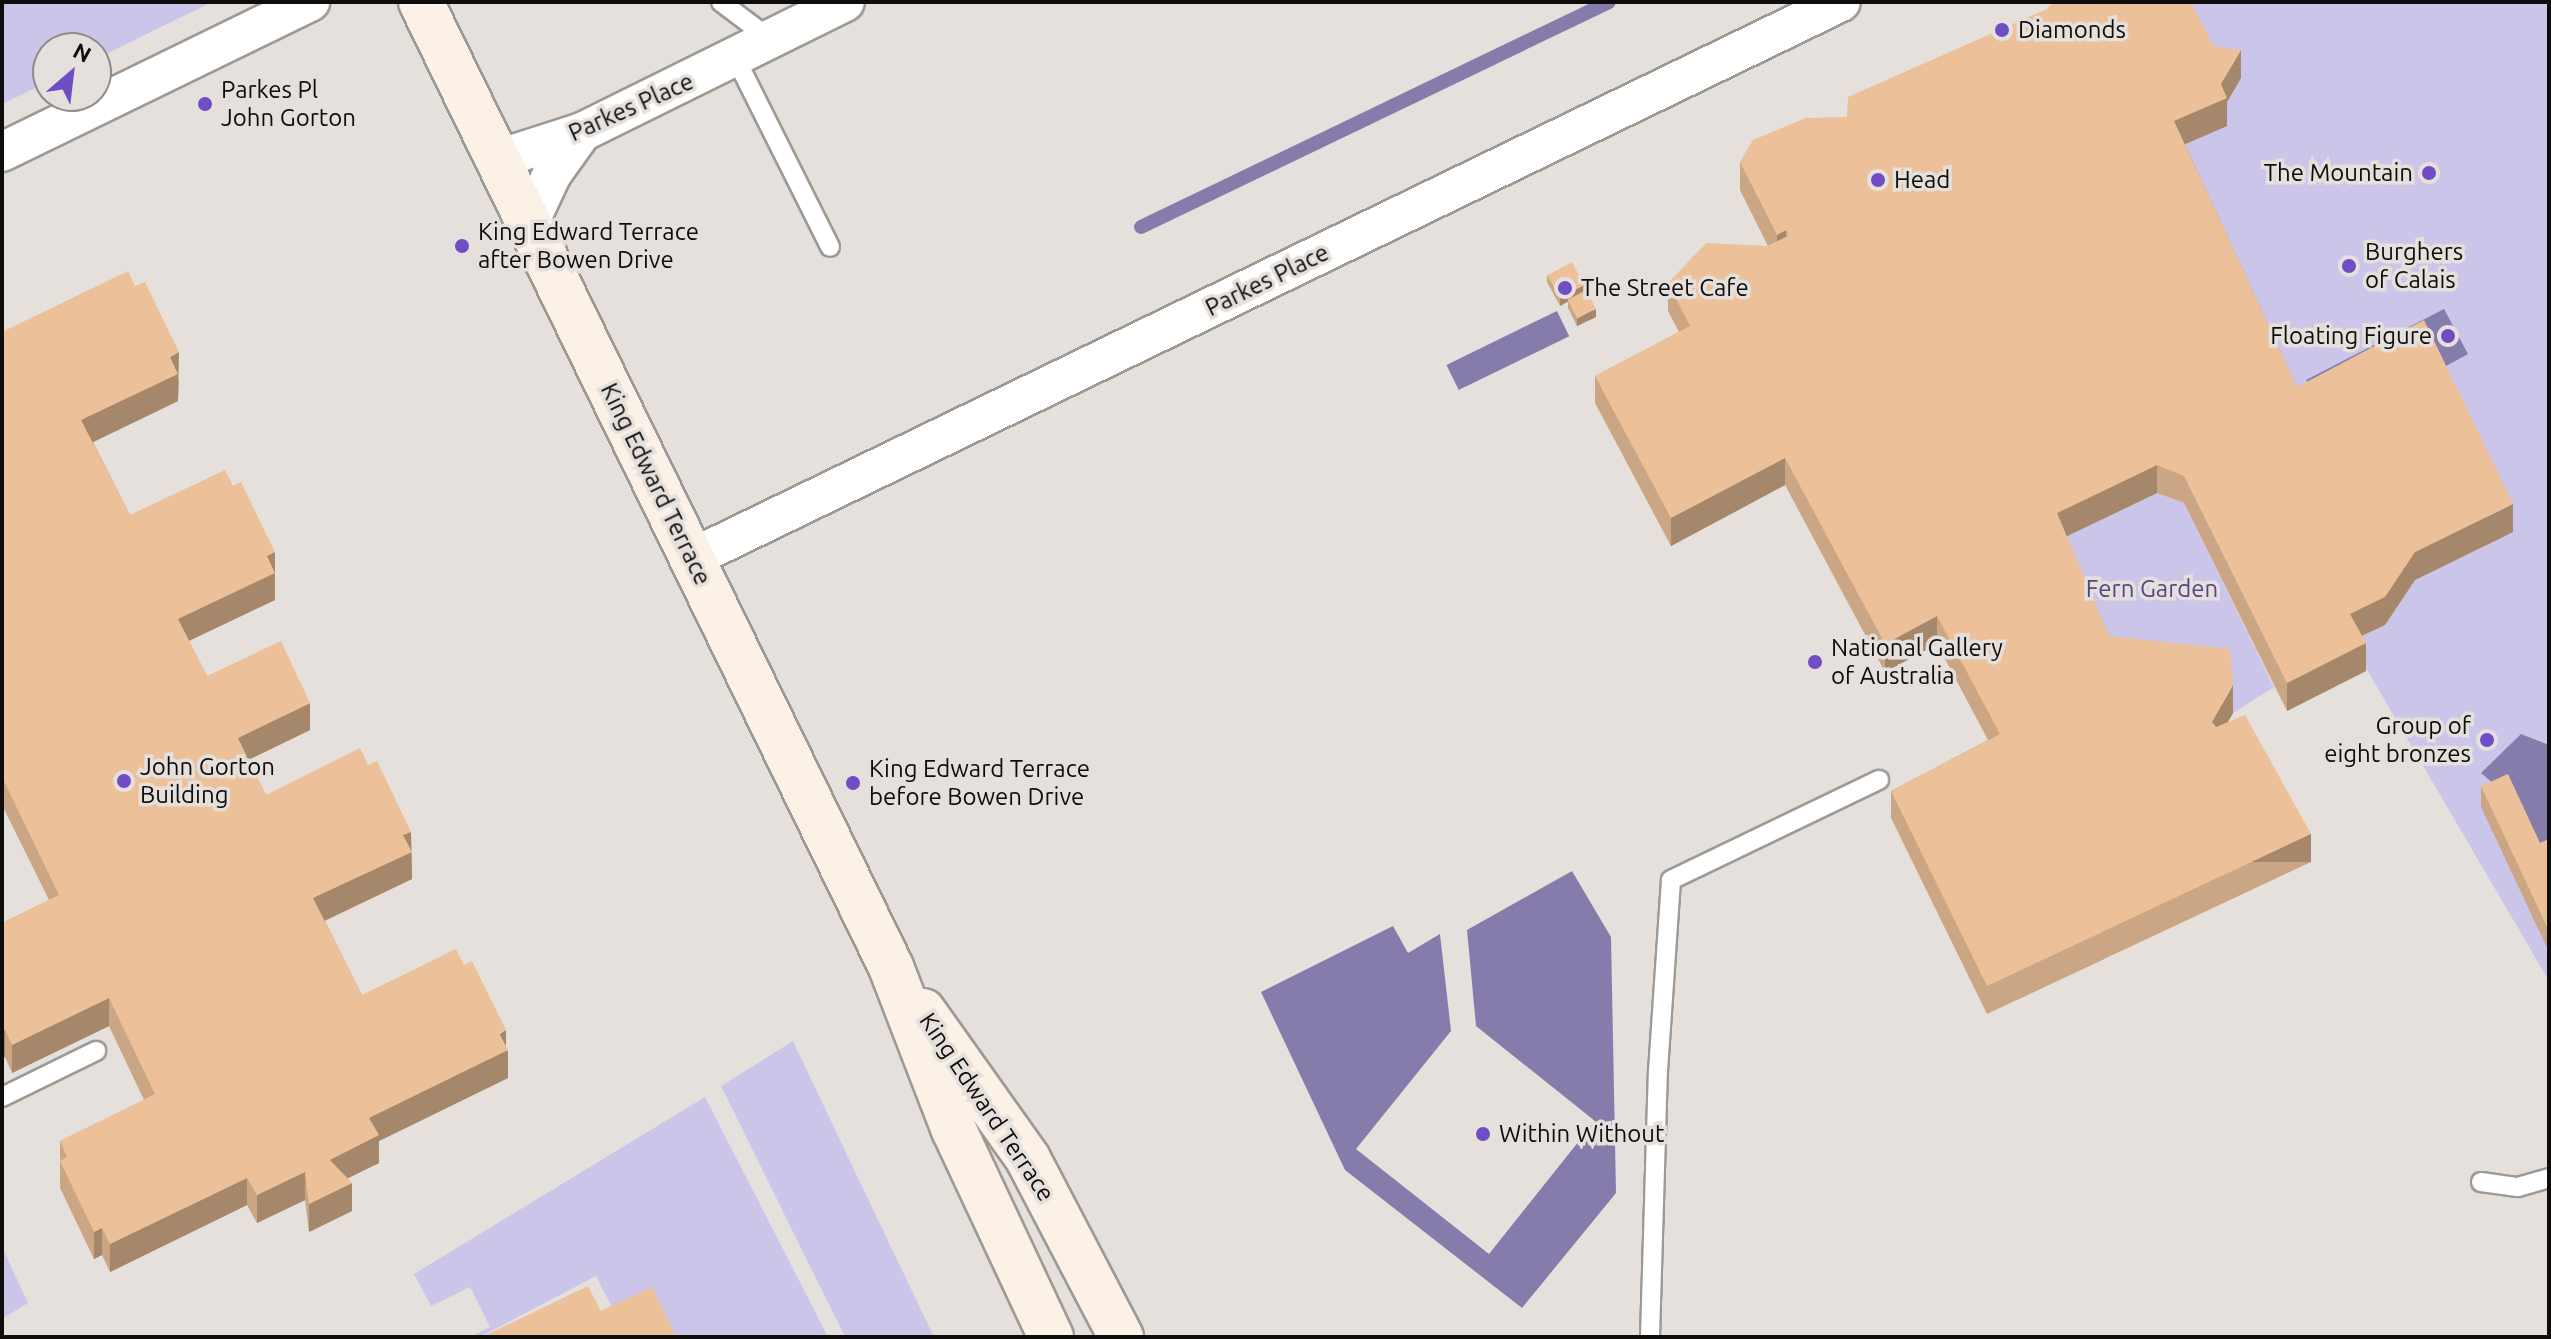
<!DOCTYPE html>
<style>
body{margin:0}
#map{position:relative;width:2551px;height:1339px;overflow:hidden;background:#e5e0dc;font-family:Ubuntu,sans-serif}
div>[style]{position:absolute}
[style*='--x']{left:calc(var(--x)*1px);top:calc(var(--y)*1px);width:calc(var(--w)*1px);rotate:calc(var(--a)*1deg)}
.green>*{inset:0;background:#cbc6e9}
.water>*{inset:0;background:#857cac;transform-origin:0 0}
.stream>*{height:14px;margin:-7px;padding:0 7px;transform-origin:7px;border-radius:7px;background:#857cac}
.roads{filter:drop-shadow(2px 0 #9d9995) drop-shadow(-2px 0 #9d9995) drop-shadow(0 2px #9d9995) drop-shadow(0 -2px #9d9995)}
.service>*{height:18px;margin:-9px;padding:0 9px;transform-origin:9px;border-radius:9px;background:#fff}
.minor>*{height:38px;margin:-19px;padding:0 19px;transform-origin:19px;border-radius:19px;background:#fff}
.secondary>*{height:44px;margin:-22px;padding:0 22px;transform-origin:22px;border-radius:22px;background:#fbf1e7}
.wall>*{inset:0;background:#cba684}
.shaded-wall>*{inset:0;background:#a5876b;transform-origin:0 0}
.building>*{inset:0;background:#ecc199;transform-origin:0 0}
.dots>*{width:22px;height:22px;translate:-50% -50%;box-sizing:border-box;border:4px solid #e5e0dc;border-radius:50%}
span{translate:-50% -50%;white-space:nowrap;text-align:center;line-height:1.15;-webkit-text-stroke:7px #e5e0dc;paint-order:stroke}
.poi-label{font-size:24px;color:#0f0d0c}
.left{translate:0 -50%;text-align:left}
.right{translate:-100% -50%;text-align:right}
.street-label{font-size:24px;color:#0f0d0c}
.park-label{font-size:24px;color:#554585}
.frame{position:absolute;inset:0;border:4px solid #0f0d0c;pointer-events:none}
.north{position:absolute;left:32px;top:32px;width:80px;height:80px;box-sizing:border-box;background:#e5e0dc;border:2px solid #8f8c89;border-radius:50%;rotate:28deg;font-size:22px;font-weight:700;line-height:32px;text-align:center;color:#0f0d0c}
.north::after{content:'';display:block;margin:auto;width:28px;height:36px;background:#704cc5;clip-path:polygon(50% 0,100% 100%,50% 72%,0 100%)}
</style>
<div id="map">
<div class="green">
<i style="clip-path:polygon(2px 2px,212px 2px,96px 59px,96px 48px,48px 48px,48px 82px,2px 104px)"></i>
<i style="clip-path:polygon(2177px 2px,2549px 2px,2549px 981px,2350px 641px,2385px 625px,2415px 580px,2513px 531px,2297px 414px,2174px 149px,2226px 126px,2213px 73px)"></i>
<i style="clip-path:polygon(2157px 493px,2184px 503px,2274px 687px,2233px 713px,2230px 676px,2109px 663px,2057px 541px)"></i>
<i style="clip-path:polygon(793px 1041px,858px 1178px,934px 1337px,845px 1337px,721px 1086px)"></i>
<i style="clip-path:polygon(705px 1097px,828px 1337px,662px 1337px,623px 1329px,596px 1276px,480px 1337px,470px 1337px,490px 1327px,470px 1287px,431px 1306px,414px 1274px)"></i>
<i style="clip-path:polygon(2px 1247px,28px 1303px,2px 1319px)"></i>
</div>
<div class="water">
<i style="clip-path:polygon(2444px 309px,2468px 354px,2437px 371px,2318px 402px,2306px 380px)"></i>
<i style="left:1557px;top:311px;width:28px;height:123px;rotate:64deg"></i>
<i style="clip-path:polygon(2521px 734px,2549px 745px,2549px 861px,2508px 796px,2481px 773px)"></i>
<i style="clip-path:polygon(1572px 871px,1611px 937px,1616px 1193px,1522px 1308px,1345px 1170px,1261px 992px,1393px 926px,1408px 953px,1440px 934px,1451px 1031px,1356px 1149px,1489px 1254px,1595px 1121px,1476px 1026px,1467px 930px)"></i>
</div>
<div class="stream">
<i style="--x:1141;--y:227;--w:519;--a:-25.68"></i>
</div>
<div class="roads">
<div class="service">
<i style="--x:721;--y:2;--w:61;--a:37.1"></i>
<i style="--x:736;--y:59;--w:210;--a:63.4"></i>
<i style="--x:2;--y:1097;--w:105;--a:-26.1"></i>
<i style="--x:2481;--y:1182;--w:37;--a:8"></i>
<i style="--x:2518;--y:1187;--w:32;--a:-16"></i>
<i style="--x:1650;--y:1337;--w:266;--a:-88.3"></i>
<i style="--x:1658;--y:1071;--w:191;--a:-86.1"></i>
<i style="--x:1671;--y:880;--w:231;--a:-25.7"></i>
</div>
<div class="minor">
<i style="--x:2;--y:152;--w:343;--a:-26"></i>
<i style="--x:498;--y:159;--w:88;--a:-17.8"></i>
<i style="--x:582;--y:132;--w:293;--a:-26.3"></i>
<i style="--x:529;--y:223;--w:54;--a:-64.9"></i>
<i style="--x:552;--y:174;--w:52;--a:-54.5"></i>
<i style="--x:692;--y:558;--w:1276;--a:-25.82"></i>
</div>
<div class="secondary">
<i style="--x:421;--y:2;--w:1073;--a:64.03"></i>
<i style="--x:891;--y:967;--w:175;--a:68.9"></i>
<i style="--x:954;--y:1130;--w:229;--a:64.9"></i>
<i style="--x:923;--y:1011;--w:181;--a:54.6"></i>
<i style="--x:1028;--y:1159;--w:201;--a:62.4"></i>
</div>
</div>
<div class="wall">
<i style="clip-path:polygon(2213px 46px,2241px 78px,2227px 102px,2227px 126px,2185px 144px,2297px 387px,2513px 532px,2415px 580px,2385px 625px,2362px 636px,2366px 671px,2287px 711px,2184px 503px,2157px 493px,2066px 536px,2109px 636px,2233px 713px,2228px 722px,2311px 862px,1987px 1014px,1891px 818px,1891px 791px,1988px 740px,1937px 644px,1885px 672px,1785px 485px,1671px 546px,1595px 403px,1595px 376px,1679px 332px,1668px 311px,1668px 283px,1768px 246px,1740px 190px,1740px 162px,1847px 117px)"></i>
<i style="clip-path:polygon(1547px 275px,1584px 291px,1596px 317px,1577px 326px,1568px 308px,1568px 301px,1560px 306px,1547px 282px)"></i>
<i style="clip-path:polygon(2px 332px,179px 380px,178px 401px,93px 442px,130px 515px,233px 486px,275px 552px,275px 600px,189px 641px,207px 676px,310px 730px,248px 760px,266px 795px,368px 765px,411px 832px,412px 879px,325px 921px,362px 995px,506px 1045px,508px 1078px,379px 1141px,379px 1163px,348px 1178px,352px 1211px,309px 1232px,305px 1200px,257px 1223px,247px 1205px,110px 1272px,102px 1255px,94px 1259px,60px 1188px,60px 1141px,144px 1100px,109px 1026px,12px 1073px,5px 1057px,2px 1059px,2px 923px,49px 900px,2px 805px)"></i>
<i style="clip-path:polygon(2481px 786px,2540px 843px,2549px 839px,2549px 952px,2481px 807px)"></i>
</div>
<div class="shaded-wall">
<i style="clip-path:polygon(2241px 50px,2241px 78px,2227px 102px,2227px 126px,2174px 149px,2174px 121px,2221px 84px)"></i>
<i style="clip-path:polygon(1786px 230px,1786px 257px,1777px 262px,1777px 235px)"></i>
<i style="clip-path:polygon(1584px 285px,1584px 293px,1560px 306px,1560px 298px)"></i>
<i style="clip-path:polygon(1596px 309px,1596px 317px,1577px 326px,1577px 318px)"></i>
<i style="clip-path:polygon(179px 352px,178px 401px,81px 448px,81px 420px,170px 357px)"></i>
<i style="clip-path:polygon(1785px 458px,1785px 485px,1671px 546px,1671px 518px)"></i>
<i style="clip-path:polygon(2157px 465px,2157px 493px,2057px 541px,2057px 513px)"></i>
<i style="clip-path:polygon(2513px 504px,2513px 532px,2415px 580px,2385px 625px,2350px 641px,2350px 614px,2415px 552px)"></i>
<i style="clip-path:polygon(275px 552px,275px 600px,178px 646px,178px 619px,267px 556px)"></i>
<i style="clip-path:polygon(1937px 616px,1937px 644px,1885px 672px,1885px 644px)"></i>
<i style="clip-path:polygon(2366px 643px,2366px 671px,2287px 711px,2287px 683px)"></i>
<i style="clip-path:polygon(2233px 685px,2233px 713px,2212px 750px,2212px 722px)"></i>
<i style="clip-path:polygon(310px 703px,310px 730px,238px 765px,238px 738px)"></i>
<i style="clip-path:polygon(411px 832px,412px 879px,313px 926px,313px 898px,403px 835px)"></i>
<i style="left:2311px;top:834px;width:28px;height:358px;rotate:90deg"></i>
<i style="clip-path:polygon(109px 998px,109px 1026px,12px 1073px,12px 1045px)"></i>
<i style="left:5px;top:1030px;width:27px;height:3px;rotate:90deg"></i>
<i style="clip-path:polygon(506px 1030px,506px 1052px,508px 1050px,508px 1078px,379px 1141px,379px 1163px,330px 1187px,330px 1160px,369px 1118px)"></i>
<i style="clip-path:polygon(305px 1172px,305px 1200px,257px 1223px,257px 1195px)"></i>
<i style="clip-path:polygon(247px 1178px,247px 1205px,110px 1272px,110px 1244px)"></i>
<i style="clip-path:polygon(352px 1183px,352px 1211px,309px 1232px,309px 1204px)"></i>
<i style="clip-path:polygon(102px 1228px,102px 1255px,94px 1259px,94px 1232px)"></i>
</div>
<div class="building">
<i style="clip-path:polygon(2052px 2px,2191px 2px,2213px 46px,2241px 50px,2221px 84px,2227px 98px,2174px 121px,2297px 387px,2424px 320px,2513px 504px,2415px 552px,2385px 597px,2350px 614px,2366px 643px,2287px 683px,2184px 476px,2157px 465px,2057px 513px,2109px 636px,2230px 649px,2233px 685px,2212px 722px,2216px 727px,2245px 715px,2311px 834px,1987px 986px,1891px 791px,2000px 734px,1937px 616px,1885px 644px,1785px 458px,1671px 518px,1595px 376px,1690px 326px,1668px 283px,1706px 243px,1767px 246px,1788px 236px,1786px 230px,1777px 235px,1740px 162px,1753px 140px,1806px 118px,1847px 117px,1848px 97px,2047px 9px)"></i>
<i style="left:1572px;top:262px;width:26px;height:28px;rotate:62deg"></i>
<i style="clip-path:polygon(128px 271px,135px 286px,145px 282px,179px 352px,170px 357px,178px 374px,81px 420px,130px 515px,225px 470px,233px 486px,241px 482px,275px 552px,267px 556px,275px 573px,178px 619px,207px 676px,281px 641px,310px 703px,238px 738px,248px 759px,266px 795px,360px 748px,368px 765px,377px 761px,411px 832px,403px 835px,412px 852px,313px 898px,362px 995px,456px 949px,464px 965px,472px 961px,506px 1030px,499px 1033px,508px 1050px,369px 1118px,379px 1135px,330px 1160px,352px 1183px,309px 1204px,305px 1172px,257px 1195px,247px 1178px,110px 1244px,102px 1228px,94px 1232px,60px 1161px,67px 1157px,60px 1141px,155px 1094px,109px 998px,12px 1045px,5px 1030px,2px 1031px,2px 923px,59px 895px,2px 777px,2px 332px)"></i>
<i style="left:1586px;top:290px;width:21px;height:21px;rotate:62deg"></i>
<i style="clip-path:polygon(2508px 774px,2540px 843px,2549px 839px,2549px 931px,2481px 786px)"></i>
<i style="clip-path:polygon(588px 1286px,601px 1311px,652px 1287px,676px 1337px,482px 1337px)"></i>
</div>
<div class="dots">
<i style="left:2002px;top:30px;background:#704cc5"></i>
<i style="left:205px;top:104px;background:#704cc5"></i>
<i style="left:2429px;top:173px;background:#704cc5"></i>
<i style="left:1878px;top:180px;background:#704cc5"></i>
<i style="left:462px;top:246px;background:#704cc5"></i>
<i style="left:2349px;top:266px;background:#704cc5"></i>
<i style="left:1565px;top:288px;background:#704cc5"></i>
<i style="left:2448px;top:336px;background:#704cc5"></i>
<i style="left:1815px;top:662px;background:#704cc5"></i>
<i style="left:2487px;top:740px;background:#704cc5"></i>
<i style="left:124px;top:781px;background:#704cc5"></i>
<i style="left:853px;top:783px;background:#704cc5"></i>
<i style="left:1483px;top:1134px;background:#704cc5"></i>
</div>
<div class="poi-label">
<span class="left" style="left:2018px;top:30px">Diamonds</span>
<span class="left" style="left:221px;top:104px">Parkes Pl<br>John Gorton</span>
<span class="right" style="left:2413px;top:173px">The Mountain</span>
<span class="left" style="left:1894px;top:180px">Head</span>
<span class="left" style="left:478px;top:246px">King Edward Terrace<br>after Bowen Drive</span>
<span class="left" style="left:2365px;top:266px">Burghers<br>of Calais</span>
<span class="left" style="left:1581px;top:288px">The Street Cafe</span>
<span class="right" style="left:2432px;top:336px">Floating Figure</span>
<span class="left" style="left:1831px;top:662px">National Gallery<br>of Australia</span>
<span class="right" style="left:2471px;top:740px">Group of<br>eight bronzes</span>
<span class="left" style="left:140px;top:781px">John Gorton<br>Building</span>
<span class="left" style="left:869px;top:783px">King Edward Terrace<br>before Bowen Drive</span>
<span class="left" style="left:1499px;top:1134px">Within Without</span>
</div>
<div class="street-label">
<span style="left:631px;top:107px;rotate:-24deg">Parkes Place</span>
<span style="left:1267px;top:280px;rotate:-26deg">Parkes Place</span>
<span style="left:656px;top:484px;rotate:64deg">King Edward Terrace</span>
<span style="left:987px;top:1107px;rotate:56deg">King Edward Terrace</span>
</div>
<div class="park-label">
<span style="left:2152px;top:589px">Fern Garden</span>
</div>
<div class="frame"></div>
<div class="north">N</div>
</div>
